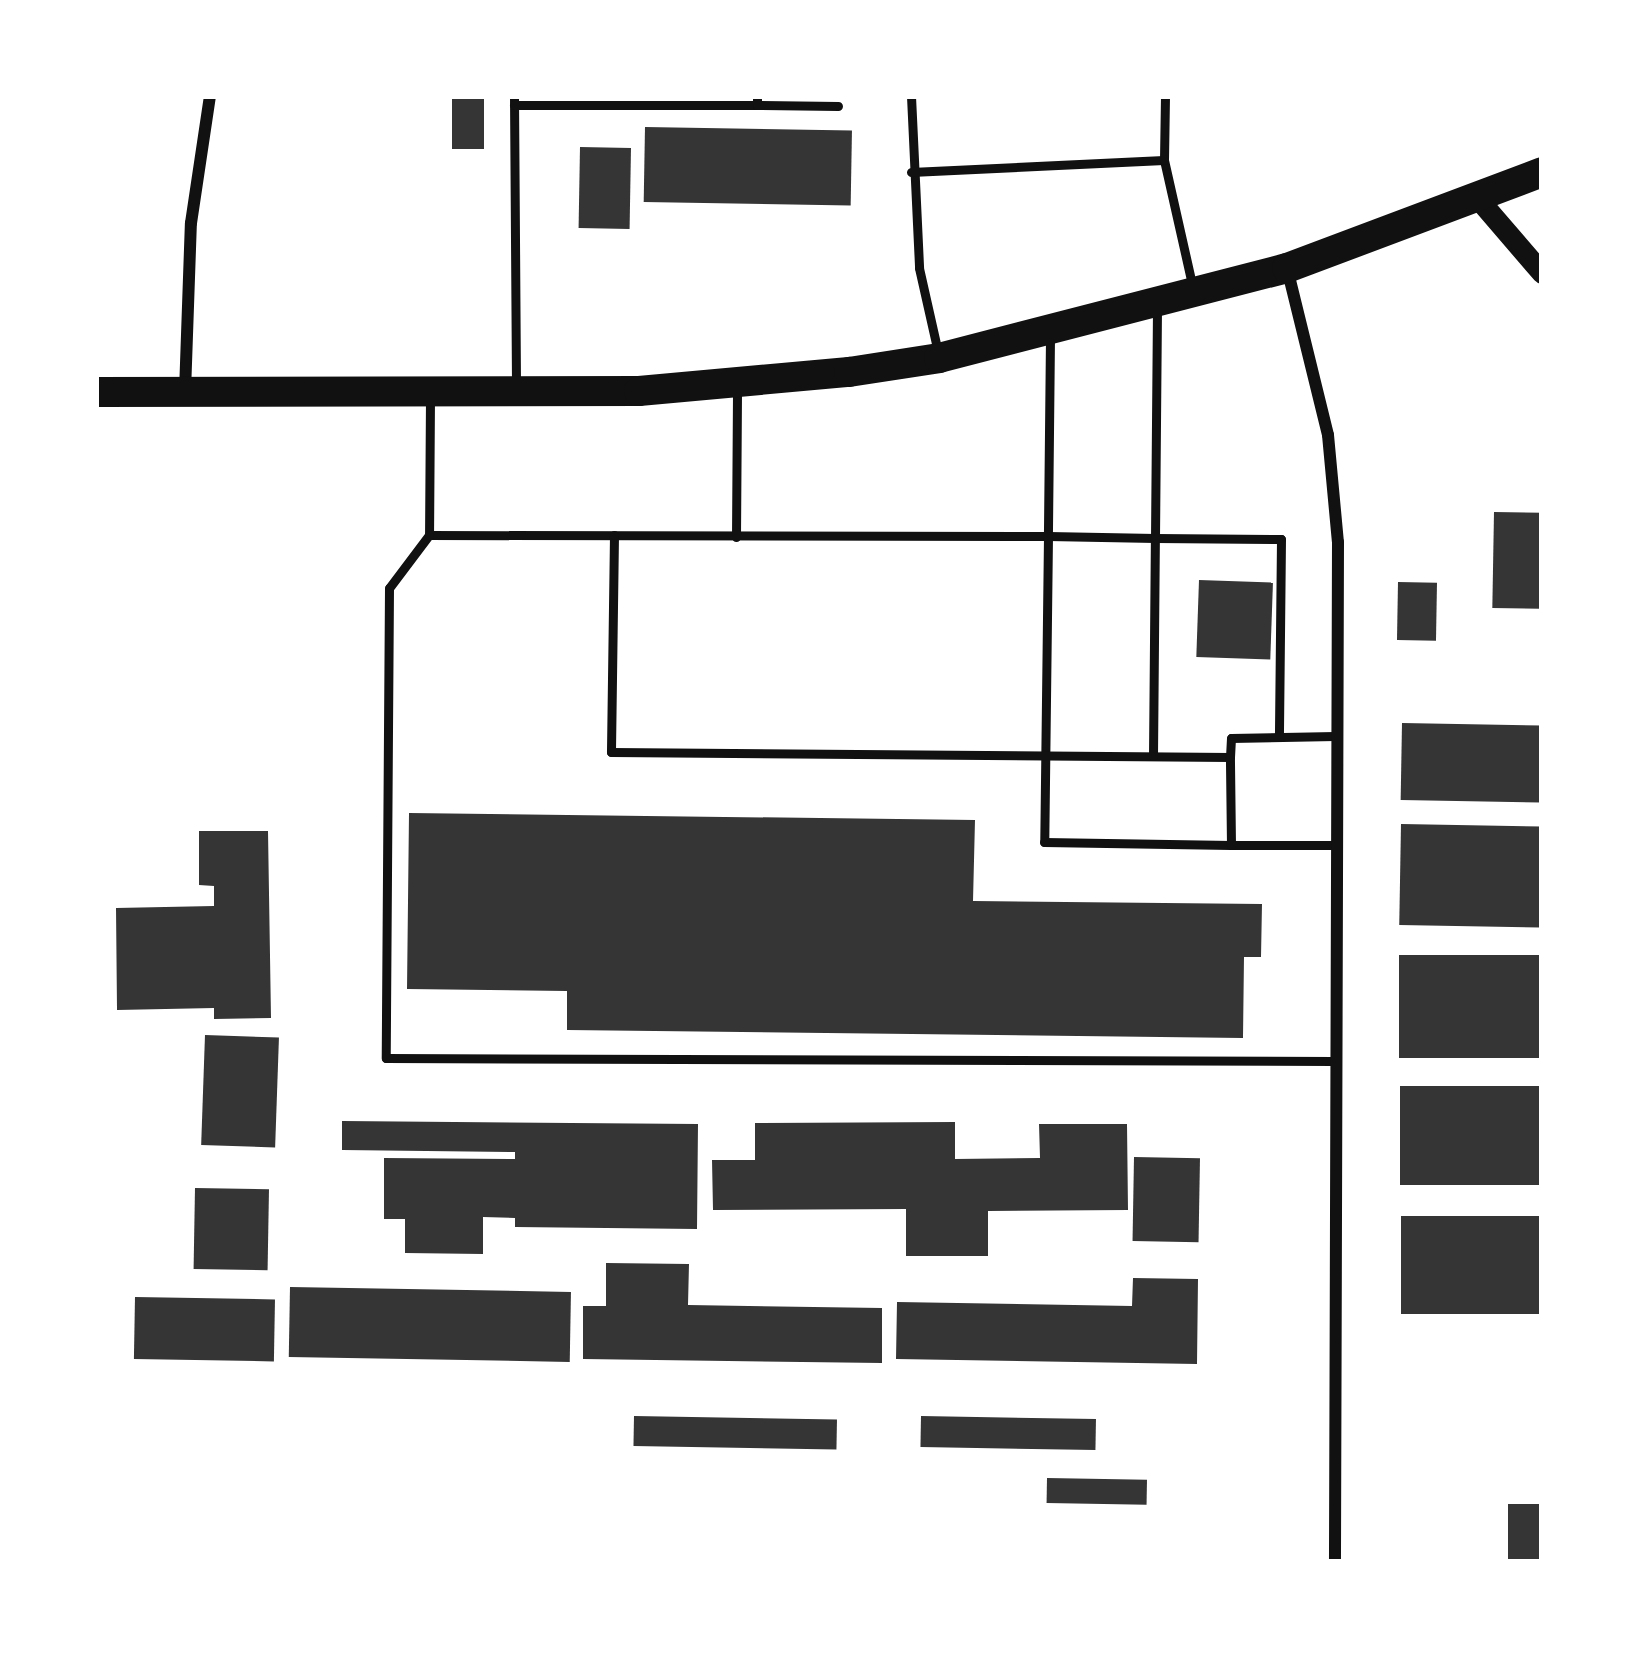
<!DOCTYPE html>
<style>
body{margin:0}
#map{position:relative;width:1638px;height:1658px;overflow:hidden;background:#fff;font-family:Merriweather,serif}
div>[style]{position:absolute}
[style*='--x']{left:calc(var(--x)*1px);top:calc(var(--y)*1px);width:calc(var(--w)*1px);rotate:calc(var(--a)*1deg)}
.building>*{inset:0;background:#353535;transform-origin:0 0}
.service>*{height:9px;margin:-4.5px;padding:0 4.5px;transform-origin:4.5px;border-radius:4.5px;background:#111}
.minor>*{height:12px;margin:-6px;padding:0 6px;transform-origin:6px;border-radius:6px;background:#111}
.tertiary>*{height:21px;margin:-10.5px;padding:0 10.5px;transform-origin:10.5px;border-radius:10.5px;background:#111}
.primary>*{height:30px;margin:-15px;padding:0 15px;transform-origin:15px;border-radius:15px;background:#111}
span{translate:-50% -50%;white-space:nowrap;text-align:center;line-height:1.15;-webkit-text-stroke:12px #fff;paint-order:stroke}
.frame{position:absolute;inset:0;border:99px solid #fff;pointer-events:none}
</style>
<div id="map">
<div class="building">
<i style="left:452px;top:96px;width:32px;height:53px"></i>
<i style="left:645px;top:127px;width:207px;height:75px;rotate:1deg"></i>
<i style="left:580px;top:147px;width:51px;height:81px;rotate:1deg"></i>
<i style="left:1494px;top:512px;width:48px;height:96px;rotate:1deg"></i>
<i style="left:1199px;top:580px;width:74px;height:77px;rotate:2deg"></i>
<i style="left:1398px;top:582px;width:39px;height:58px;rotate:1deg"></i>
<i style="left:1402px;top:723px;width:140px;height:77px;rotate:1deg"></i>
<i style="clip-path:polygon(409px 813px,975px 820px,973px 901px,1262px 904px,1261px 957px,1244px 957px,1243px 1038px,567px 1030px,567px 991px,407px 989px)"></i>
<i style="left:1401px;top:824px;width:141px;height:101px;rotate:1deg"></i>
<i style="clip-path:polygon(199px 831px,268px 831px,271px 1018px,214px 1019px,214px 1008px,117px 1010px,116px 908px,214px 906px,214px 886px,199px 885px)"></i>
<i style="left:1542px;top:955px;width:103px;height:143px;rotate:90deg"></i>
<i style="left:205px;top:1035px;width:74px;height:110px;rotate:2deg"></i>
<i style="left:1400px;top:1086px;width:142px;height:99px"></i>
<i style="clip-path:polygon(342px 1121px,698px 1124px,697px 1229px,515px 1227px,515px 1218px,483px 1217px,483px 1254px,405px 1253px,405px 1219px,384px 1219px,384px 1158px,515px 1159px,515px 1152px,342px 1150px)"></i>
<i style="clip-path:polygon(955px 1122px,955px 1159px,1040px 1158px,1039px 1124px,1127px 1124px,1128px 1210px,988px 1211px,988px 1256px,906px 1256px,906px 1209px,713px 1210px,712px 1160px,755px 1160px,755px 1123px)"></i>
<i style="left:1134px;top:1157px;width:66px;height:84px;rotate:1deg"></i>
<i style="left:195px;top:1188px;width:74px;height:81px;rotate:1deg"></i>
<i style="left:1401px;top:1216px;width:141px;height:98px"></i>
<i style="clip-path:polygon(606px 1263px,689px 1264px,688px 1305px,882px 1308px,882px 1363px,583px 1359px,583px 1306px,606px 1306px)"></i>
<i style="clip-path:polygon(1133px 1278px,1198px 1279px,1197px 1364px,896px 1359px,897px 1302px,1132px 1306px)"></i>
<i style="left:290px;top:1287px;width:281px;height:70px;rotate:1deg"></i>
<i style="left:135px;top:1297px;width:140px;height:62px;rotate:1deg"></i>
<i style="left:634px;top:1416px;width:203px;height:30px;rotate:1deg"></i>
<i style="left:921px;top:1416px;width:175px;height:31px;rotate:1deg"></i>
<i style="left:1047px;top:1478px;width:100px;height:25px;rotate:1deg"></i>
<i style="left:1508px;top:1504px;width:34px;height:58px"></i>
</div>
<div class="service">
<i style="--x:514;--y:96;--w:291;--a:89.6"></i>
<i style="--x:911;--y:96;--w:172;--a:87.3"></i>
<i style="--x:919;--y:268;--w:86;--a:77.3"></i>
<i style="--x:514;--y:105;--w:243;--a:0"></i>
<i style="--x:757;--y:105;--w:9;--a:-90"></i>
<i style="--x:757;--y:105;--w:81;--a:0.7"></i>
<i style="--x:1164;--y:160;--w:127;--a:77.3"></i>
<i style="--x:911;--y:172;--w:253;--a:-2.7"></i>
<i style="--x:1164;--y:160;--w:64;--a:-89.1"></i>
<i style="--x:1050;--y:337;--w:199;--a:90.6"></i>
<i style="--x:1048;--y:536;--w:107;--a:1.1"></i>
<i style="--x:1155;--y:538;--w:230;--a:-89.5"></i>
<i style="--x:430;--y:398;--w:137;--a:90.4"></i>
<i style="--x:429;--y:535;--w:619;--a:0.09"></i>
<i style="--x:1048;--y:536;--w:306;--a:90.7"></i>
<i style="--x:1044;--y:842;--w:187;--a:0.9"></i>
<i style="--x:429;--y:535;--w:66;--a:127"></i>
<i style="--x:389;--y:588;--w:470;--a:90.4"></i>
<i style="--x:386;--y:1058;--w:948;--a:0.18"></i>
<i style="--x:614;--y:535;--w:217;--a:90.8"></i>
<i style="--x:611;--y:752;--w:619;--a:0.46"></i>
<i style="--x:736;--y:537;--w:150;--a:-89.6"></i>
<i style="--x:1153;--y:756;--w:218;--a:-89.5"></i>
<i style="--x:1155;--y:538;--w:126;--a:0.5"></i>
<i style="--x:1281;--y:539;--w:198;--a:90.6"></i>
<i style="--x:1335;--y:845;--w:104;--a:180"></i>
<i style="--x:1231;--y:845;--w:88;--a:-90.7"></i>
<i style="--x:1230;--y:757;--w:19;--a:-87"></i>
<i style="--x:1231;--y:738;--w:104;--a:-1.1"></i>
</div>
<div class="minor">
<i style="--x:1287;--y:268;--w:172;--a:76.2"></i>
<i style="--x:1328;--y:435;--w:107;--a:84.7"></i>
<i style="--x:1338;--y:542;--w:1020;--a:90.17"></i>
<i style="--x:185;--y:392;--w:169;--a:-88"></i>
<i style="--x:191;--y:223;--w:128;--a:-81.5"></i>
</div>
<div class="tertiary">
<i style="--x:1480;--y:201;--w:95;--a:49.3"></i>
</div>
<div class="primary">
<i style="--x:96;--y:392;--w:543;--a:-0.11"></i>
<i style="--x:639;--y:391;--w:211;--a:-5.2"></i>
<i style="--x:849;--y:372;--w:91;--a:-8.8"></i>
<i style="--x:939;--y:358;--w:359;--a:-14.5"></i>
<i style="--x:1287;--y:268;--w:272;--a:-20.6"></i>
</div>
<div class="frame"></div>
</div>
